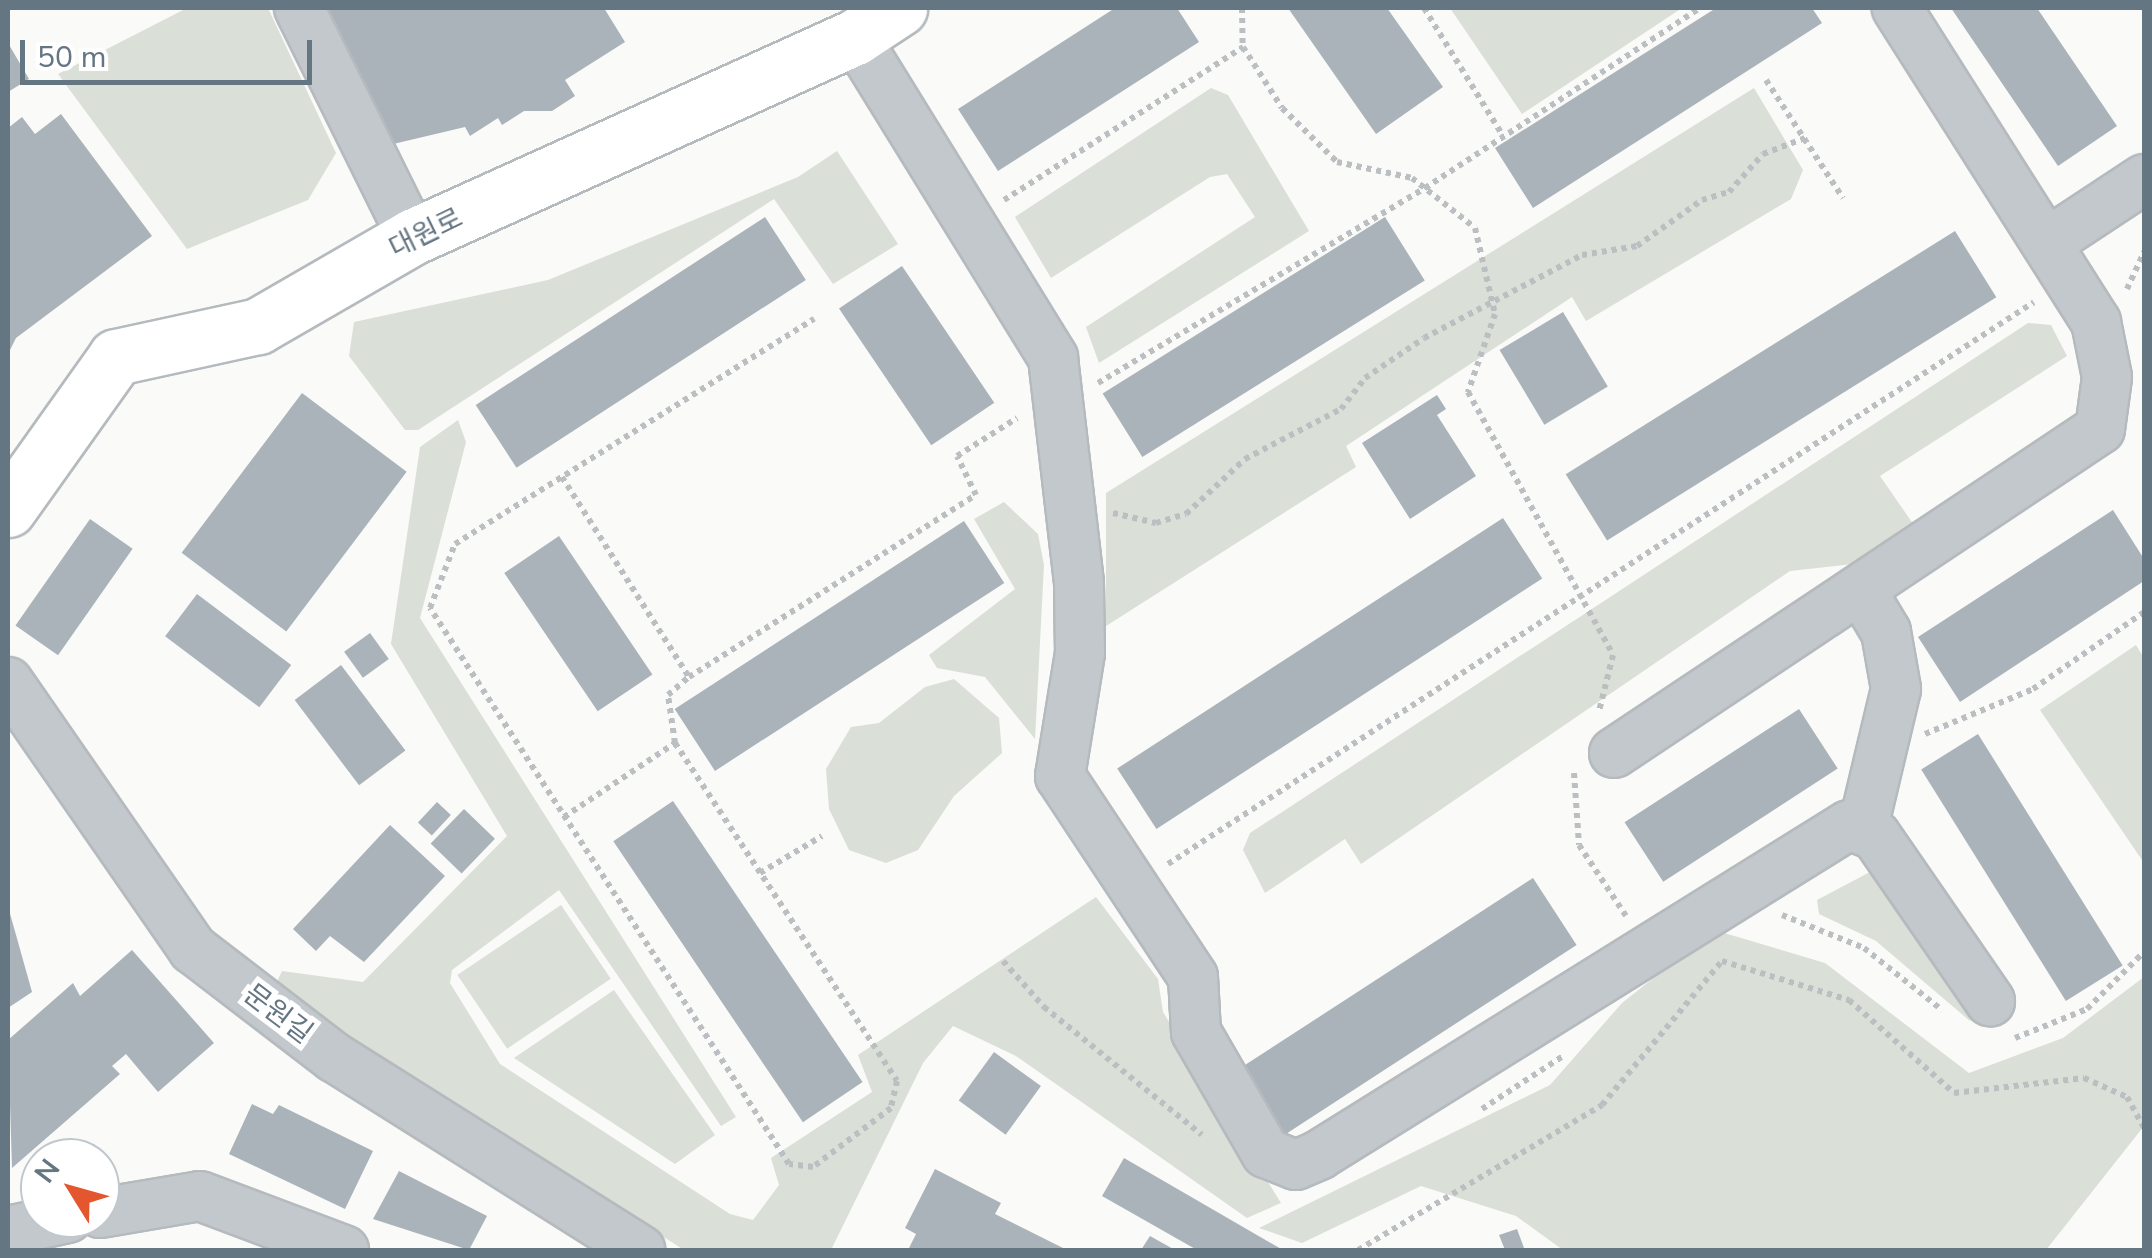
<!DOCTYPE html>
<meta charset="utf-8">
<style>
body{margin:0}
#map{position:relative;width:2152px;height:1258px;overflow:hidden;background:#fafaf8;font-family:"Nunito Sans","Noto Sans KR",sans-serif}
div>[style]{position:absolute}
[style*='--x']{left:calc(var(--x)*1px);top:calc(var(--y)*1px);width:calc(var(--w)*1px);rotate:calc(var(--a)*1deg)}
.green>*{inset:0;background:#dadfd7;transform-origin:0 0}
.building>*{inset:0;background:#aab3b9;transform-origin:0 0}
.path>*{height:6px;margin-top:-3px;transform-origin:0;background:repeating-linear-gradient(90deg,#bbbfc2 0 5px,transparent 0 10px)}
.roads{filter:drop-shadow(2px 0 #b5babe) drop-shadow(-2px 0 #b5babe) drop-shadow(0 2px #b5babe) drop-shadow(0 -2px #b5babe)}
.minor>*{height:48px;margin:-24px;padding:0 24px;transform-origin:24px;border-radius:24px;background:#c3c8cc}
.major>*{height:55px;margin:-27.5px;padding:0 27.5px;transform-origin:27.5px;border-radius:27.5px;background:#fff}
span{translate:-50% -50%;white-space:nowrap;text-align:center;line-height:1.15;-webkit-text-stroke:10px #fff;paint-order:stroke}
.street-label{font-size:28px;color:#657683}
.frame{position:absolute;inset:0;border:10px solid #657683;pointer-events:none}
.north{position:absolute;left:20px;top:1138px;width:100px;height:100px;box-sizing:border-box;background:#fff;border:2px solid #c1c8cd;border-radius:50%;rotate:307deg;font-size:28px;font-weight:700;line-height:40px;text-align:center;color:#657683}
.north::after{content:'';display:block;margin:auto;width:35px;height:45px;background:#e4572e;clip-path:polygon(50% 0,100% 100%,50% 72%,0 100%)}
.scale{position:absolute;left:20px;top:40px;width:292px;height:45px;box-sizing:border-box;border:5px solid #657683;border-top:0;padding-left:12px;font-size:30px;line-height:35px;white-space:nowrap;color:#657683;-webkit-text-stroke:8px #fff;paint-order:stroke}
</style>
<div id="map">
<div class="green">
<i style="clip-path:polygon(187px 8px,268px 8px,336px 153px,308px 200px,187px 249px,58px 74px)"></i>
<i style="clip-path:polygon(1450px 8px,1682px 8px,1522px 114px)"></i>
<i style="clip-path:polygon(1211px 88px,1228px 95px,1309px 231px,1099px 363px,1086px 327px,1255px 217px,1227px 174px,1210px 177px,1051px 278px,1015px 217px)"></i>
<i style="clip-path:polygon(1754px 88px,1803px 170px,1791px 199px,1586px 321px,1572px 297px,1346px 446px,1356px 467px,1106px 626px,1106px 493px)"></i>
<i style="clip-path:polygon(837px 151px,898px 244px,833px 284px,774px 199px,418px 430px,405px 430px,349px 356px,354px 322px,548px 280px,798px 177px)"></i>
<i style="clip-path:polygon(2028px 323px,2051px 325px,2067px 356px,1880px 476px,1918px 531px,1871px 562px,1790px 571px,1361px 864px,1345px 839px,1265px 893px,1243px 850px,1250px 833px)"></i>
<i style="clip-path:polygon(458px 420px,466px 442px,420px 618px,736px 1117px,721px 1126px,559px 890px,452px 970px,450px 983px,500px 1064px,730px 1214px,753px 1220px,779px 1185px,771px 1158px,872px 1092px,858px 1055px,1096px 897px,1158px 979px,1163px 1012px,1281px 1203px,1247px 1218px,1016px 1056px,953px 1026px,923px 1063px,831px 1250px,684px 1250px,274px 988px,282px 971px,363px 982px,507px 836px,391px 644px,420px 447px)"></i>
<i style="clip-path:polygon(1004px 502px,1038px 534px,1044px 565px,1035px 739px,985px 677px,937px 668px,929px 655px,1015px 589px,974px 519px)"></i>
<i style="clip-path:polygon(2136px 645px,2144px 658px,2144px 863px,2040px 710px)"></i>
<i style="clip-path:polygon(954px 679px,999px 718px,1002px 753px,954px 796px,918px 850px,886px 863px,849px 850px,829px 809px,826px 769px,851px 727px,879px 723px,925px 687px)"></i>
<i style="clip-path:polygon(1870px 872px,1976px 1013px,1970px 1021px,1876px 941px,1819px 914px,1817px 900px)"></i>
<i style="left:561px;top:905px;width:89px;height:125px;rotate:56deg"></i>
<i style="clip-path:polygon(1714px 930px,1825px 963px,1969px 1073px,2063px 1038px,2144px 977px,2144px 1126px,2046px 1250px,1563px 1250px,1516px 1216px,1421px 1186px,1302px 1243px,1259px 1228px,1550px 1085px,1622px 1003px)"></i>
<i style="clip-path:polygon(614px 990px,715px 1135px,675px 1164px,514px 1058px)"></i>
</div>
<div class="building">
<i style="clip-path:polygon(328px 8px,604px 8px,625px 42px,565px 80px,575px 96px,552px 111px,524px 111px,502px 125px,498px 118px,470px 136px,465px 127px,389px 145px,319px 13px)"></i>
<i style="clip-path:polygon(1115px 8px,1177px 8px,1199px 42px,998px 171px,958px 109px)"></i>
<i style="clip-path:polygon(1288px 8px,1387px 8px,1443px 87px,1376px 134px)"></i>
<i style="clip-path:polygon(1716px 8px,1812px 8px,1822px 23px,1533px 208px,1495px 148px)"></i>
<i style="clip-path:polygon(1951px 8px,2037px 8px,2117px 126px,2058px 166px)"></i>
<i style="clip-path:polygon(8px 43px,29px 79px,8px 92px)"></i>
<i style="clip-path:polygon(61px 114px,152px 236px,16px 338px,8px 354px,8px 128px,22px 117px,35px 134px)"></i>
<i style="left:765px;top:217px;width:75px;height:345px;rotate:57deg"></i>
<i style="left:1385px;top:217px;width:75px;height:333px;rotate:58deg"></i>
<i style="left:1955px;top:231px;width:78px;height:459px;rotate:58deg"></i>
<i style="left:902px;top:266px;width:165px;height:76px;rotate:56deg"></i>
<i style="left:1563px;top:312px;width:87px;height:74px;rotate:59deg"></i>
<i style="left:302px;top:393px;width:131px;height:200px;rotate:37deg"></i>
<i style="clip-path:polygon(1437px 395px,1446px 409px,1437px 415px,1476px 476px,1410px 519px,1362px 443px)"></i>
<i style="clip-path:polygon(2113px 510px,2144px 559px,2144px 581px,1960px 702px,1918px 637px)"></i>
<i style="left:1503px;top:518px;width:72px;height:460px;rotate:57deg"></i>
<i style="left:90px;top:519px;width:52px;height:130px;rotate:35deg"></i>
<i style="left:964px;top:521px;width:74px;height:345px;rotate:57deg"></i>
<i style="left:559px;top:536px;width:167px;height:66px;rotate:56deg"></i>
<i style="left:197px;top:594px;width:118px;height:53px;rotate:37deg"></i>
<i style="left:370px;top:633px;width:32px;height:32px;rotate:54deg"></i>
<i style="left:341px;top:665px;width:107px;height:58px;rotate:53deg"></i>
<i style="left:1799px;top:709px;width:71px;height:208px;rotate:57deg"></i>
<i style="left:1978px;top:734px;width:273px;height:67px;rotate:58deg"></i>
<i style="left:673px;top:801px;width:339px;height:72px;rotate:56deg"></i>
<i style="left:437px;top:802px;width:19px;height:28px;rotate:43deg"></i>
<i style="left:464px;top:809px;width:43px;height:48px;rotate:44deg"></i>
<i style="clip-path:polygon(390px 825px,445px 876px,364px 962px,330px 936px,316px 951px,293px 929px)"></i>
<i style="left:1533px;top:878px;width:80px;height:348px;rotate:57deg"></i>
<i style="clip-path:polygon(9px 910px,32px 992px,8px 1008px,8px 911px)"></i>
<i style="clip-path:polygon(132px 950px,214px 1043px,158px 1092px,126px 1054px,112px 1066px,120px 1074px,12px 1168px,8px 1040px,73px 983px,80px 996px)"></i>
<i style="left:994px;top:1052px;width:58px;height:60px;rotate:36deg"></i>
<i style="clip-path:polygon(252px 1104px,273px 1114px,279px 1105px,373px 1151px,345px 1209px,229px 1154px)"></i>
<i style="clip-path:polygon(1124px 1158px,1283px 1250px,1197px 1250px,1102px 1196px)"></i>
<i style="clip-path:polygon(935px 1169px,1001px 1203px,995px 1214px,1067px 1250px,908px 1250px,916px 1234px,905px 1228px)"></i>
<i style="clip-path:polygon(399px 1171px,487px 1216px,469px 1250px,373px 1219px)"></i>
<i style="clip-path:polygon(1517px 1229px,1524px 1248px,1532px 1250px,1505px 1250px,1499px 1235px)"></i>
<i style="clip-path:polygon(1150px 1236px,1175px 1250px,1141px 1250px)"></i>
</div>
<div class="path">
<i style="--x:1242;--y:8;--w:39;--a:89"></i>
<i style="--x:1243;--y:47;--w:72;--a:57.4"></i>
<i style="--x:1282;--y:108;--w:77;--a:44.5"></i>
<i style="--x:1337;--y:162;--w:77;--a:12"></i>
<i style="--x:1412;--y:178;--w:80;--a:38.4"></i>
<i style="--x:1475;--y:228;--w:88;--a:76.9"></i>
<i style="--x:1495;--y:314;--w:83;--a:109.1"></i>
<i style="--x:1468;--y:392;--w:300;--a:61.1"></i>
<i style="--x:1613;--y:655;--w:58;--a:104"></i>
<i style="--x:1424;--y:8;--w:150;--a:58.3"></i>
<i style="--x:1766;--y:80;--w:141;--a:56.9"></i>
<i style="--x:1004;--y:200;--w:284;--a:-32.6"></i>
<i style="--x:2127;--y:289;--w:41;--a:-65.3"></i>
<i style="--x:1098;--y:383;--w:381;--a:-30.8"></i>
<i style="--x:1425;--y:188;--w:329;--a:-33.2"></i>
<i style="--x:562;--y:477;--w:237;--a:57.6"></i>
<i style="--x:1113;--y:513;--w:44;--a:13.1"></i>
<i style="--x:1156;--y:523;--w:31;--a:-17"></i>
<i style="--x:1186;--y:514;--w:81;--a:-43"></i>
<i style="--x:1245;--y:459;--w:108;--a:-27.5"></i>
<i style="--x:1341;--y:409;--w:39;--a:-52"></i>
<i style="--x:1365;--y:378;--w:71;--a:-34.1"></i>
<i style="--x:1424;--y:338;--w:178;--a:-27.7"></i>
<i style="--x:1582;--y:255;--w:56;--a:-9.3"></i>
<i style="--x:1637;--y:246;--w:80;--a:-35.3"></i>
<i style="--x:1702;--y:200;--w:28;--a:-17"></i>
<i style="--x:1729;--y:192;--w:51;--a:-48.2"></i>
<i style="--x:1763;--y:154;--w:45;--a:-20.9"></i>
<i style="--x:1925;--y:734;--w:117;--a:-22.6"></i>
<i style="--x:2033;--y:689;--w:135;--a:-34.7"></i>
<i style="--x:675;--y:743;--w:404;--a:56.7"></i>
<i style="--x:897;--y:1081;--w:28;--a:103"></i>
<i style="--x:891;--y:1108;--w:98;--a:142.9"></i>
<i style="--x:813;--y:1167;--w:24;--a:-173"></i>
<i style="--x:789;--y:1164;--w:662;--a:-122.85"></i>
<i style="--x:430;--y:608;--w:69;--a:-68.7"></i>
<i style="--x:455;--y:544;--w:424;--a:-32.1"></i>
<i style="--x:1574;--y:773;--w:72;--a:86"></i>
<i style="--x:1579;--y:845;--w:85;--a:56.5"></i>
<i style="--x:564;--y:817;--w:133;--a:-33.7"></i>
<i style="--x:675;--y:743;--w:49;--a:-98.3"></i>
<i style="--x:668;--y:695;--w:28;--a:-41"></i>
<i style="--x:689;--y:677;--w:340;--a:-32.4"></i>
<i style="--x:976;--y:495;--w:43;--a:-116"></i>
<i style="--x:957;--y:456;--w:71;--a:-32.3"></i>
<i style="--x:1168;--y:864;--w:1032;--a:-32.98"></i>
<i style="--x:760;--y:873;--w:72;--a:-30.8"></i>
<i style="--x:1782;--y:915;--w:88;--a:21.9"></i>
<i style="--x:1864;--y:948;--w:100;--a:38.5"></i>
<i style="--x:1003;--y:961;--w:62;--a:48.3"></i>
<i style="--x:1044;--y:1007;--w:203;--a:39"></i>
<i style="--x:2015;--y:1038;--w:78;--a:-21.9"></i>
<i style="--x:2087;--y:1009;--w:81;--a:-45"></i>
<i style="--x:1482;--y:1109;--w:97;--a:-33.2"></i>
<i style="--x:1358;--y:1250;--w:284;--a:-30.7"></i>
<i style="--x:1602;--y:1105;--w:187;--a:-50.2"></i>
<i style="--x:1722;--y:961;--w:133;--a:17.1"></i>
<i style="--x:1849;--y:1000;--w:140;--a:41.5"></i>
<i style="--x:1954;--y:1093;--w:131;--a:-6.6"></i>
<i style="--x:2084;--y:1078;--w:47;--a:23.8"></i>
<i style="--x:2127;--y:1097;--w:35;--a:61"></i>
</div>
<div class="roads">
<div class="minor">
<i style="--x:299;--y:8;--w:255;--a:63.7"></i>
<i style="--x:855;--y:37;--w:377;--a:58.3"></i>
<i style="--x:1053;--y:358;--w:226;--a:83.4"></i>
<i style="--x:1079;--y:583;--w:70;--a:89.2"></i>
<i style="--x:1080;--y:653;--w:125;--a:99.2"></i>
<i style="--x:1060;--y:776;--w:241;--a:56.5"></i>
<i style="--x:1193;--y:977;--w:55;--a:86.9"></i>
<i style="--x:1196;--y:1032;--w:140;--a:60"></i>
<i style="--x:1266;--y:1153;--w:32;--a:22"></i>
<i style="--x:1296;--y:1165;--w:25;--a:-23"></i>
<i style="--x:1319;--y:1155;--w:624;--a:-31.91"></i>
<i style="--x:1849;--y:825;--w:29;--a:22"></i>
<i style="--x:1876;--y:836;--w:201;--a:55.4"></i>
<i style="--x:2047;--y:243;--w:116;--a:-33.4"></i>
<i style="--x:1861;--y:590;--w:49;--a:59.2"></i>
<i style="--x:1886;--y:632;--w:58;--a:80"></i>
<i style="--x:1896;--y:689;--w:142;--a:103.4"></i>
<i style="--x:8;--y:682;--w:325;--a:55.3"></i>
<i style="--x:193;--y:949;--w:178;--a:37.5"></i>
<i style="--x:334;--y:1057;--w:362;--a:32.2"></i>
<i style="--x:1614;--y:753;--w:584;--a:-33.69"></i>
<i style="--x:2100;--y:429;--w:52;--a:-82.3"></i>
<i style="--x:2107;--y:377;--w:56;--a:-101.3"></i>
<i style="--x:2096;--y:322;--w:372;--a:-122.4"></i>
<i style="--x:100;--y:1213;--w:101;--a:-9.6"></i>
<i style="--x:200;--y:1196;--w:154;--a:20.6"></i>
<i style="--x:8;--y:1231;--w:61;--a:-12.2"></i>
</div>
<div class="major">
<i style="--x:8;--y:509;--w:186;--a:-54.6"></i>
<i style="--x:116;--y:357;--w:145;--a:-12.3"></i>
<i style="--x:258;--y:326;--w:178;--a:-30"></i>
<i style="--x:412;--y:237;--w:486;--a:-24.3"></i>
<i style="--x:855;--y:37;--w:53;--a:-33.4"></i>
</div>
</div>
<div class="street-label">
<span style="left:426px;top:233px;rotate:-26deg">대원로</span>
<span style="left:278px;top:1014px;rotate:37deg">문원길</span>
</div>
<div class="frame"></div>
<div class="north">N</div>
<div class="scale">50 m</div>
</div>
